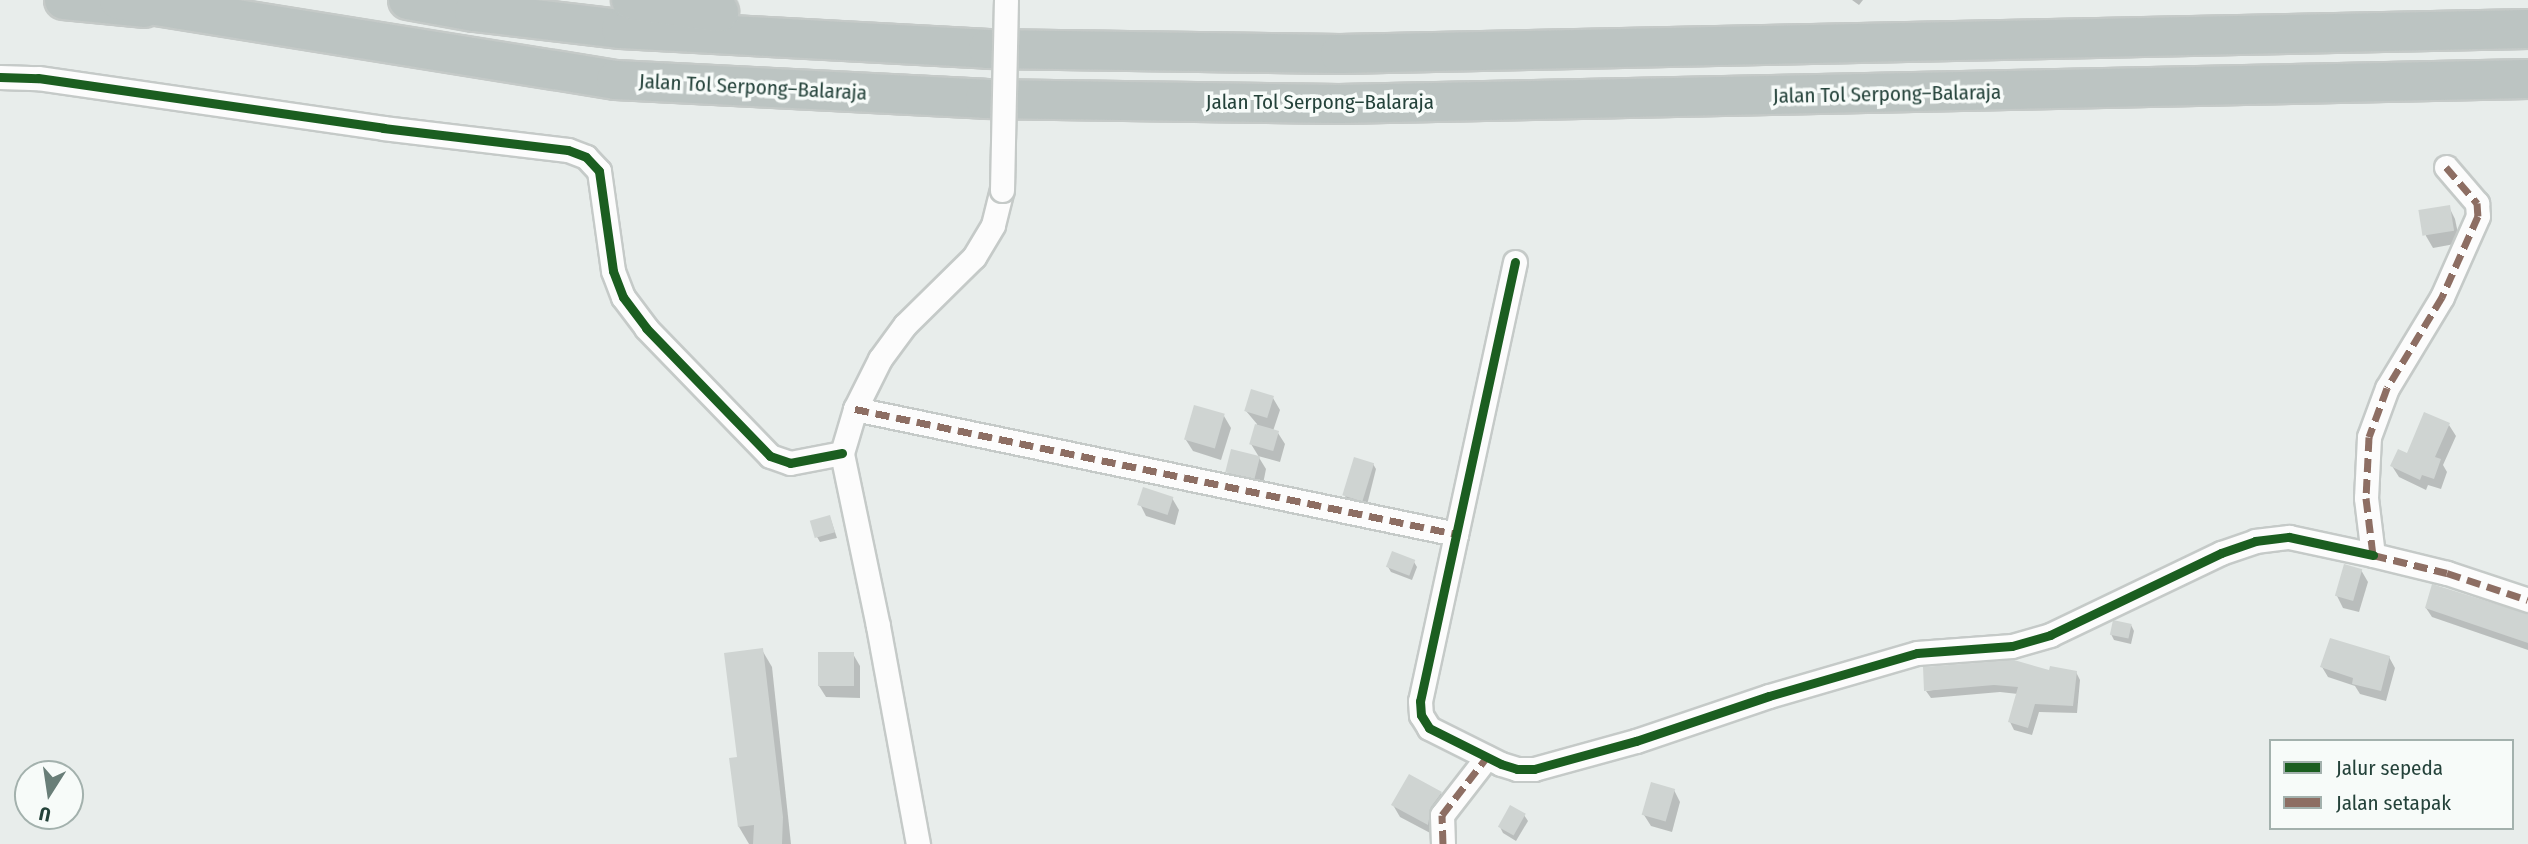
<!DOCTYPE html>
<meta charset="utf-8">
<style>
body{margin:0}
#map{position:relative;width:2528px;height:844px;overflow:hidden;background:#e8edeb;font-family:"Fira Sans Condensed",sans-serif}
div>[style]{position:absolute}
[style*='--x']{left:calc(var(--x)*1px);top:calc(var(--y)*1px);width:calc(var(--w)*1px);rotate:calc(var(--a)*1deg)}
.shadow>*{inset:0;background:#0003}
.building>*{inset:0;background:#cfd4d2;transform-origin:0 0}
.roads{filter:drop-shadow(2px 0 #c5cac8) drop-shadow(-2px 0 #c5cac8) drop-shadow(0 2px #c5cac8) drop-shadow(0 -2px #c5cac8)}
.street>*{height:23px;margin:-11.5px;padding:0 11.5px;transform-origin:11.5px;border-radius:11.5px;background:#fcfcfc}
.highway>*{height:38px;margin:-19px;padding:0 19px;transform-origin:19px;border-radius:19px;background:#bcc4c2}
.bridges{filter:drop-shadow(2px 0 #c5cac8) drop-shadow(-2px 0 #c5cac8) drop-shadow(0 2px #c5cac8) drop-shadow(0 -2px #c5cac8)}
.street-bridge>*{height:23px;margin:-11.5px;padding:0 11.5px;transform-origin:11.5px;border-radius:11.5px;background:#fcfcfc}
.quiet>*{height:7px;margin-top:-3.5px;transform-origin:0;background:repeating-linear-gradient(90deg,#8d6e63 0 14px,transparent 0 21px)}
.cycleway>*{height:9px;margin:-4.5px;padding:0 4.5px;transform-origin:4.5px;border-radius:4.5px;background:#1b5e20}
span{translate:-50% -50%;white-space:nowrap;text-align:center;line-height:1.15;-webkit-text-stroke:7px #f7fbf9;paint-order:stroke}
.street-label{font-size:21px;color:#24423a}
.legend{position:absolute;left:2269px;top:739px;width:245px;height:91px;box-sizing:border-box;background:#f7fbf9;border:2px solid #a3b1ad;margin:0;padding:9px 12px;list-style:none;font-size:21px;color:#24423a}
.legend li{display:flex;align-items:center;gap:14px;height:35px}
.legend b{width:35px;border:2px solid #a3b1ad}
.north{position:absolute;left:14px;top:760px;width:70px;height:70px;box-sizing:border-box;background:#f7fbf9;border:2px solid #a3b1ad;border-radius:50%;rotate:192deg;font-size:19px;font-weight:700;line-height:28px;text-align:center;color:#24423a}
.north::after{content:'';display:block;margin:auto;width:24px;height:32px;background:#697e78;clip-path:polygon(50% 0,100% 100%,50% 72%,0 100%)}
</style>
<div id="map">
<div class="shadow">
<i style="clip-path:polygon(1852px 0,1863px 0,1859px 5px)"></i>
<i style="clip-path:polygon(2449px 207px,2455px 219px,2460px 243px,2433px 248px,2426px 236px,2421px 212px)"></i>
<i style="clip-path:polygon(1273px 398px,1280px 410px,1273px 431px,1278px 433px,1285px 444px,1280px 462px,1258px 456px,1266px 469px,1262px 489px,1234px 483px,1227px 471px,1259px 457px,1251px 444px,1257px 424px,1246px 411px)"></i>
<i style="clip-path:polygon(1224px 416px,1231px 428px,1221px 460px,1193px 451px,1186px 440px)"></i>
<i style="clip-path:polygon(2449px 425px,2456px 436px,2443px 465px,2447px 472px,2441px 489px,2428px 485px,2426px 490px,2399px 477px,2392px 466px)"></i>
<i style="clip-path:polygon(1373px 464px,1376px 469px,1367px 505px,1349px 501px,1345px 496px)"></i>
<i style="clip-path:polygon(1172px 498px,1179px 510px,1175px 525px,1146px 516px,1140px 504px)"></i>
<i style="clip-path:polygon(830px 517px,837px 538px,820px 542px,817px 537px)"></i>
<i style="clip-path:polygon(1414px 562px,1417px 567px,1412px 580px,1391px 572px,1388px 567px)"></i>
<i style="clip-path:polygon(2361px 570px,2368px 582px,2359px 612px,2343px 608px,2337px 596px)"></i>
<i style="clip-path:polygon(2426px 608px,2528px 615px,2528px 650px,2432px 617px)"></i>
<i style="clip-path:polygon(2131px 625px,2134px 631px,2131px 644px,2114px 640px,2111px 634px)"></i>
<i style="clip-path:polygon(762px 650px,772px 667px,791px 844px,749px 844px,739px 827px,739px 758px)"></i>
<i style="clip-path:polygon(853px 654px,860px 666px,860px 698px,826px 697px,819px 686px)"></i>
<i style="clip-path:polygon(2389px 657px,2395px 668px,2386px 701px,2360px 694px,2355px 686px,2328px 677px,2322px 667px)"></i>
<i style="clip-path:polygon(2076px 672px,2080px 680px,2077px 713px,2039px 712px,2032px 735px,2014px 730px,2010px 722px,2018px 694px,2000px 692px,1931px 698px,1926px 691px,2051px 673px)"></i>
<i style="clip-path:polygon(1674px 790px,1680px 802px,1672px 832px,1651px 826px,1644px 815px)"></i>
<i style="clip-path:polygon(1441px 793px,1448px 805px,1434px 835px,1400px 817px,1393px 805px)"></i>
<i style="clip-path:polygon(1524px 815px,1528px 821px,1516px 841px,1503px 833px,1500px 827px)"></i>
</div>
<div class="building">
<i style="left:2450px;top:205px;width:26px;height:32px;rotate:81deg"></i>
<i style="left:1251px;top:389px;width:24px;height:23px;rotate:17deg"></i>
<i style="left:1194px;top:405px;width:32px;height:36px;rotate:16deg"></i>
<i style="clip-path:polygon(2424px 412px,2450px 423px,2435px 457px,2441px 459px,2434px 479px,2422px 475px,2420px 480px,2390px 466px,2398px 449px,2407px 453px)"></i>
<i style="left:1255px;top:424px;width:25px;height:21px;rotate:16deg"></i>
<i style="left:1231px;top:449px;width:30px;height:24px;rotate:14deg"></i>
<i style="left:1354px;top:457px;width:21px;height:40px;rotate:17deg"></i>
<i style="left:1143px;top:487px;width:32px;height:19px;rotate:18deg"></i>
<i style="left:830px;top:515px;width:18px;height:21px;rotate:74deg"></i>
<i style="left:1392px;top:551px;width:25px;height:17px;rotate:21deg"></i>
<i style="left:2344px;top:564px;width:19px;height:33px;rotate:16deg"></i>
<i style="clip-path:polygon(2432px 584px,2528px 614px,2528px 643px,2425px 608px)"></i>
<i style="left:2113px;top:620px;width:19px;height:15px;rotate:12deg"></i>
<i style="clip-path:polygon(2330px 638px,2390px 656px,2381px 691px,2352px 684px,2353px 678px,2320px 667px)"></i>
<i style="clip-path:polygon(763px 648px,783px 817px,782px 844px,753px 844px,754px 825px,738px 827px,729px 758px,737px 757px,724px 653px)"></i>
<i style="left:818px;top:652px;width:36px;height:34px"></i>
<i style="clip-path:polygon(2014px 660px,2049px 670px,2050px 666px,2077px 671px,2073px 706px,2035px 704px,2028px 728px,2008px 722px,2018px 687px,1994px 685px,1924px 691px,1923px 667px)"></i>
<i style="clip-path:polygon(1409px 774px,1442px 792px,1431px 807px,1428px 825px,1391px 805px)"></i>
<i style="left:1651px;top:782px;width:25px;height:34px;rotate:16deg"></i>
<i style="left:1510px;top:805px;width:18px;height:25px;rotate:29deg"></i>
</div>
<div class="roads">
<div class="street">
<i style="--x:0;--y:77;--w:38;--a:2"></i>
<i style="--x:38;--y:78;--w:349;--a:8.2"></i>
<i style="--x:383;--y:128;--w:186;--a:6.8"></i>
<i style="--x:568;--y:150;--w:19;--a:21"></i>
<i style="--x:586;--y:157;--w:19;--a:47"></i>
<i style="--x:599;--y:171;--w:101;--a:82"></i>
<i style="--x:613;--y:271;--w:28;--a:69"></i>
<i style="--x:623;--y:297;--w:39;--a:53"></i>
<i style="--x:646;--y:328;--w:178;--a:45.9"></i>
<i style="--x:770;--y:456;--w:21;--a:19"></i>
<i style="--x:790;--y:463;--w:53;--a:-10.9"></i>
<i style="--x:2446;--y:167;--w:48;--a:49.3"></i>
<i style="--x:2477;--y:203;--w:13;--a:86"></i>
<i style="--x:2478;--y:216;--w:89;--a:114"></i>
<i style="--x:2442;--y:297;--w:106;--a:121.1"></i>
<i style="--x:2387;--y:388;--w:52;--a:110.2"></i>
<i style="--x:2369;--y:437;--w:61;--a:92.8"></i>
<i style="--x:2366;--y:498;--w:57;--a:83"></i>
<i style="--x:2373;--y:555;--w:76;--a:13.7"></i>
<i style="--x:2447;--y:573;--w:85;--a:18.4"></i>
<i style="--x:1515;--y:262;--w:449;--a:102.2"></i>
<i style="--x:1420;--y:701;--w:14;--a:86"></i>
<i style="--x:1421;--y:715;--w:15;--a:58"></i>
<i style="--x:1429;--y:728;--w:80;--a:26.6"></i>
<i style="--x:1501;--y:764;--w:17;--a:17"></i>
<i style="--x:1517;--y:769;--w:17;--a:0"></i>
<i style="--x:1534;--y:769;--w:106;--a:-15.4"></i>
<i style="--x:1636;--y:741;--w:140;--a:-18.7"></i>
<i style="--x:1769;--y:696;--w:154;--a:-16.2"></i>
<i style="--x:1917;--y:653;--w:95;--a:-4.2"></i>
<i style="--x:2012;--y:646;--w:40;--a:-16"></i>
<i style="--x:2050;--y:635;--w:190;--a:-25.6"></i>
<i style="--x:2221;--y:553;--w:36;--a:-19"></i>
<i style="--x:2255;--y:541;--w:34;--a:-7"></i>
<i style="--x:2289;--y:537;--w:86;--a:12.1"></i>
<i style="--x:855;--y:409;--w:614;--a:11.75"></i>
<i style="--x:918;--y:844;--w:222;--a:-100.4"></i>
<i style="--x:878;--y:626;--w:177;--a:-101.8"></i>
<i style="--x:842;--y:453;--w:46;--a:-73.5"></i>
<i style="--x:855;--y:409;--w:56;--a:-63.4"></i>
<i style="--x:880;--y:359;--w:42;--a:-53.7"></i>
<i style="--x:905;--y:325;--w:97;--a:-44.6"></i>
<i style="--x:974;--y:257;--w:37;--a:-59"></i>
<i style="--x:993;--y:225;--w:36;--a:-76"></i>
<i style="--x:1443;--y:844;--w:29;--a:-92"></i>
<i style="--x:1442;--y:815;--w:73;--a:-52.2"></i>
</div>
<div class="highway">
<i style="--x:64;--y:0;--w:80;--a:5.7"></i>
<i style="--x:119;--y:0;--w:503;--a:9.14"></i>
<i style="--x:616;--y:80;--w:369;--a:2.9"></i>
<i style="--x:985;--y:99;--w:354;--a:0.8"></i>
<i style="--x:1339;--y:104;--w:1189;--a:-1.2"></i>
<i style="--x:408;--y:0;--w:67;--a:10.3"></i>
<i style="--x:474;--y:12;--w:148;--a:6.6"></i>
<i style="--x:621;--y:29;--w:368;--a:3.1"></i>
<i style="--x:988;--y:49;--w:352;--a:0.8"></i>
<i style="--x:1340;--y:54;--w:1188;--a:-1.21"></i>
<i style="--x:631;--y:0;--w:89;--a:7.8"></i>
</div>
</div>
<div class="bridges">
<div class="street-bridge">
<i style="--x:1002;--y:190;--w:190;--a:-88.8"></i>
</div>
</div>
<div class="quiet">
<i style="--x:2446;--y:167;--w:48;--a:49.3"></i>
<i style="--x:2477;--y:203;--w:13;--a:86"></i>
<i style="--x:2478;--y:216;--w:89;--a:114"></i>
<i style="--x:2442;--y:297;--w:106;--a:121.1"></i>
<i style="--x:2387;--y:388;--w:52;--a:110.2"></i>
<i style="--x:2369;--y:437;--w:61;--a:92.8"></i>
<i style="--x:2366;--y:498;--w:57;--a:83"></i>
<i style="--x:2373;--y:555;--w:76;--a:13.7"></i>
<i style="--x:2447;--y:573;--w:85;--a:18.4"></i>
<i style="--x:855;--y:409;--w:614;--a:11.75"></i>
<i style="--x:1443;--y:844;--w:29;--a:-92"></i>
<i style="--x:1442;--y:815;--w:73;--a:-52.2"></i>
</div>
<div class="cycleway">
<i style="--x:0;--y:77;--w:38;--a:2"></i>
<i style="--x:38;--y:78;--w:349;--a:8.2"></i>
<i style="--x:383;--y:128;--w:186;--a:6.8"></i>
<i style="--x:568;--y:150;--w:19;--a:21"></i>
<i style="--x:586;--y:157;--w:19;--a:47"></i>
<i style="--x:599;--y:171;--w:101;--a:82"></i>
<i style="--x:613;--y:271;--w:28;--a:69"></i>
<i style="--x:623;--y:297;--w:39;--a:53"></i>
<i style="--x:646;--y:328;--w:178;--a:45.9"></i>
<i style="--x:770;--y:456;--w:21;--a:19"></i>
<i style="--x:790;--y:463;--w:53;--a:-10.9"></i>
<i style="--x:1515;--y:262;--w:449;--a:102.2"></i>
<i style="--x:1420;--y:701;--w:14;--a:86"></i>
<i style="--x:1421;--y:715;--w:15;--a:58"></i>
<i style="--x:1429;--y:728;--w:80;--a:26.6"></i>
<i style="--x:1501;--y:764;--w:17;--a:17"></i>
<i style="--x:1517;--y:769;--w:17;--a:0"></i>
<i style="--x:1534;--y:769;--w:106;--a:-15.4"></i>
<i style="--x:1636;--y:741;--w:140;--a:-18.7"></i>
<i style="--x:1769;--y:696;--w:154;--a:-16.2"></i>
<i style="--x:1917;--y:653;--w:95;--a:-4.2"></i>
<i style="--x:2012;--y:646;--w:40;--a:-16"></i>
<i style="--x:2050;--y:635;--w:190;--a:-25.6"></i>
<i style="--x:2221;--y:553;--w:36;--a:-19"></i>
<i style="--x:2255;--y:541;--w:34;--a:-7"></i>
<i style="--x:2289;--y:537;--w:86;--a:12.1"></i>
</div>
<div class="street-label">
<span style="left:753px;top:87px;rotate:3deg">Jalan Tol Serpong–Balaraja</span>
<span style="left:1887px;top:94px;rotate:-1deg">Jalan Tol Serpong–Balaraja</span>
<span style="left:1320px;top:102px">Jalan Tol Serpong–Balaraja</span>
</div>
<ul class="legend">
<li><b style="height:9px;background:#1b5e20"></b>Jalur sepeda</li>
<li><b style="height:9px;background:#8d6e63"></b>Jalan setapak</li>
</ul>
<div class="north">U</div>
</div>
